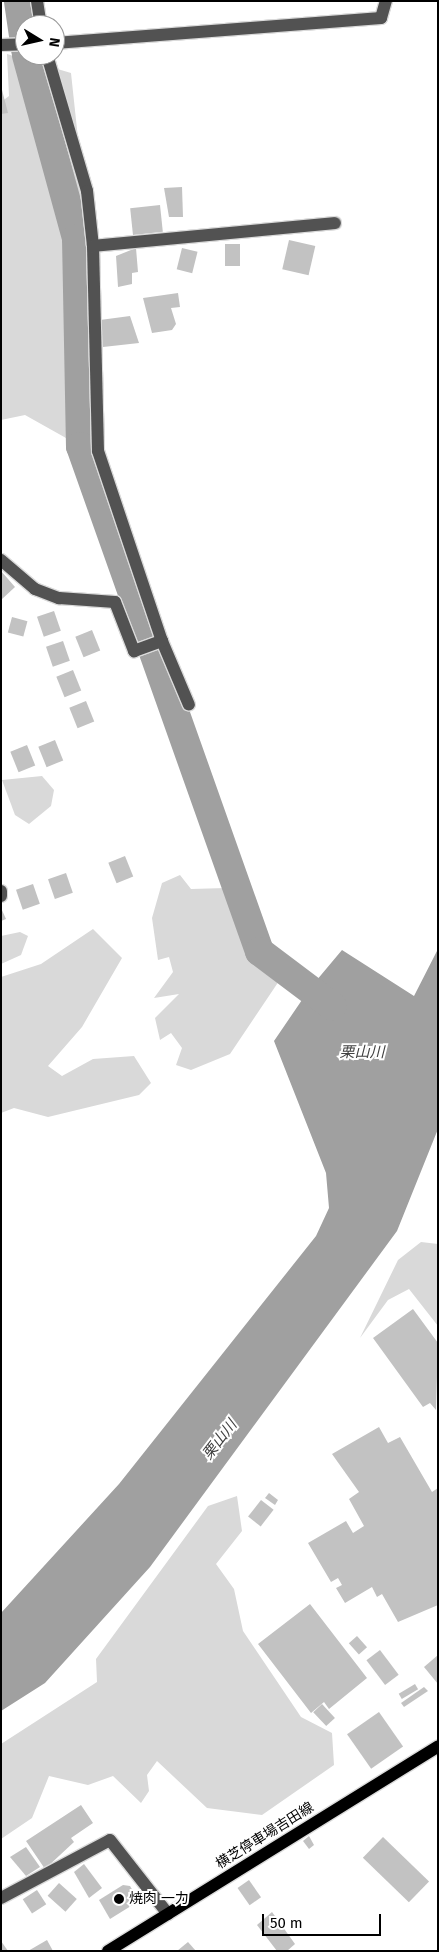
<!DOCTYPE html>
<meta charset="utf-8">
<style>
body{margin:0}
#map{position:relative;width:439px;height:1952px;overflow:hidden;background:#fff;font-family:"Fira Sans","Noto Sans JP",sans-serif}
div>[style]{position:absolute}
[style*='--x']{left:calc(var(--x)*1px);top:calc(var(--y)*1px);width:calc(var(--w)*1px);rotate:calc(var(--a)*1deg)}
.green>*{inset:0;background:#d9d9d9}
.water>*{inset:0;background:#a0a0a0}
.river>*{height:29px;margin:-14.5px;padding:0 14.5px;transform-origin:14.5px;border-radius:14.5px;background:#a0a0a0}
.building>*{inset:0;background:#c2c2c2;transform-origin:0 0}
.roads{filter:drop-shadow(1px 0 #dbdbdb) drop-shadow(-1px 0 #dbdbdb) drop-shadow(0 1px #dbdbdb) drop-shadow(0 -1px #dbdbdb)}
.minor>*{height:12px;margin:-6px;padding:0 6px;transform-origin:6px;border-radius:6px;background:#525252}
.major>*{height:12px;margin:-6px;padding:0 6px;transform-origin:6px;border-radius:6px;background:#000}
.dots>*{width:14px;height:14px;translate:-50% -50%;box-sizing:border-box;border:2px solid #fff;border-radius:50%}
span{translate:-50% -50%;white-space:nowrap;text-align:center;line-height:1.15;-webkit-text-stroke:4px #fff;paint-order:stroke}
.street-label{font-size:14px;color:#000}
.poi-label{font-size:14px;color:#000}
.left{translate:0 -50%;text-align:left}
.water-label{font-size:15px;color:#414141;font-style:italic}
.frame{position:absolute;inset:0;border:2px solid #000;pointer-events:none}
.north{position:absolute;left:15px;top:15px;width:50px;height:50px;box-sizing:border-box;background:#fff;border:1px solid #999;border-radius:50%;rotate:99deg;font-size:14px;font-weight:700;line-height:20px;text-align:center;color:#000}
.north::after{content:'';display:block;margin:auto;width:18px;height:22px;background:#000;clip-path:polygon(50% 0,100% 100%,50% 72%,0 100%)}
.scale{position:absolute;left:262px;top:1914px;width:119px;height:22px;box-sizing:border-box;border:2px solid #000;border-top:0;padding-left:6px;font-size:15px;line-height:18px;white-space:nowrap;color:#000;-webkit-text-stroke:4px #fff;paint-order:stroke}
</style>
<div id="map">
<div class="green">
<i style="clip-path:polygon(7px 54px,71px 73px,89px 241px,77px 382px,66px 438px,25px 415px,1px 420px,1px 102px,9px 96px)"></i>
<i style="clip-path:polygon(42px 776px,54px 790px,51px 806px,29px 824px,15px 815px,2px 780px)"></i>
<i style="clip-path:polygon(180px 875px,191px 889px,226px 888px,251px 947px,279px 981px,230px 1054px,191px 1070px,176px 1065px,182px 1048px,171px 1033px,160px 1040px,155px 1018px,179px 994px,154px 998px,173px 972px,169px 957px,158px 960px,152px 918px,162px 883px)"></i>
<i style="clip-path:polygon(93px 929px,122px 958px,82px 1027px,48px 1066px,62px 1076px,93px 1059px,134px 1056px,151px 1083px,139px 1095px,48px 1117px,14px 1108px,1px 1113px,1px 977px,41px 964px)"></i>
<i style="clip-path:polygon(20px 932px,28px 936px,21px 955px,1px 964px,1px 936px)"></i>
<i style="clip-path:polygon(421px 1242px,438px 1244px,438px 1326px,409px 1289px,388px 1300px,360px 1338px,398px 1260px)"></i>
<i style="clip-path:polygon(237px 1496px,242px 1531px,216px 1564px,234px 1589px,243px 1631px,301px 1717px,332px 1733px,334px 1765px,262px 1815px,207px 1808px,157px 1761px,147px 1775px,149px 1791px,141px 1803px,113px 1776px,88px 1785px,49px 1776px,32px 1818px,1px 1839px,1px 1744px,97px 1682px,96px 1659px,208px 1506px)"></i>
</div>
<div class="water">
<i style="clip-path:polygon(438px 949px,438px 1129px,397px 1231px,150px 1567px,45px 1683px,1px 1711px,1px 1613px,119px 1484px,316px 1236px,329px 1208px,326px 1173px,274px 1041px,304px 997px,295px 989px,304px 977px,316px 981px,342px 950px,414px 996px)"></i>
</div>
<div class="river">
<i style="--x:18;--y:1;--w:49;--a:81.7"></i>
<i style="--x:26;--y:55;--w:190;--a:74.7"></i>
<i style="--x:76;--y:238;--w:208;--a:88.9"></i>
<i style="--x:80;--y:446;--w:536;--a:70.48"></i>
<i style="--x:259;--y:951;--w:91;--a:37"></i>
</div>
<div class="building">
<i style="clip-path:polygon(1px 86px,8px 113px,1px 114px)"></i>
<i style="clip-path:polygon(182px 187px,183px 217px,169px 217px,164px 188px)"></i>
<i style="left:160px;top:205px;width:27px;height:30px;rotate:84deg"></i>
<i style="left:289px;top:240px;width:27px;height:30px;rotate:13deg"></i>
<i style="left:225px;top:244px;width:15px;height:22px"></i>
<i style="clip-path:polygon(136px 248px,138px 272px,132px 273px,132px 284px,118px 287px,116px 256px)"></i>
<i style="left:182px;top:248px;width:16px;height:22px;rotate:14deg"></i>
<i style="clip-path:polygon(178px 293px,180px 307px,171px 308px,176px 324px,172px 330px,152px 333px,143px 298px)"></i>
<i style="clip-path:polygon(130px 316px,139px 343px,103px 347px,100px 320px)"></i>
<i style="clip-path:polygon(1px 571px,15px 587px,1px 600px)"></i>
<i style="left:54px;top:611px;width:21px;height:18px;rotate:71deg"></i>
<i style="left:12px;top:617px;width:16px;height:16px;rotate:15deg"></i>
<i style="left:92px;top:630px;width:22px;height:18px;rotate:68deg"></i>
<i style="left:63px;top:641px;width:21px;height:18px;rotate:71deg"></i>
<i style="left:73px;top:670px;width:22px;height:18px;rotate:68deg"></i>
<i style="left:86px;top:701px;width:22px;height:18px;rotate:68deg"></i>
<i style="left:55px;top:740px;width:22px;height:18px;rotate:68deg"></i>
<i style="left:27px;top:745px;width:22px;height:18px;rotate:68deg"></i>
<i style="left:125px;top:856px;width:22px;height:18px;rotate:68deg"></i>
<i style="left:66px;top:873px;width:21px;height:19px;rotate:71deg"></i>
<i style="left:33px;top:884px;width:21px;height:18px;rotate:71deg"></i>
<i style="clip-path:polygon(1px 908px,6px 919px,1px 921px)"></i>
<i style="clip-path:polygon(413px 1309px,438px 1343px,436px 1410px,430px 1403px,423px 1407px,373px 1338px)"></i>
<i style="clip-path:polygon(379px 1427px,388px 1443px,400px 1437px,432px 1492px,438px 1488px,438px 1605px,398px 1622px,382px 1594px,377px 1597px,372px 1587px,345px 1603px,336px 1588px,342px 1585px,338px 1578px,331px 1582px,308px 1543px,346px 1521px,353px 1533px,364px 1526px,349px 1499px,359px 1492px,332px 1454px)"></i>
<i style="clip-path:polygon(269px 1493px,278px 1500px,275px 1505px,265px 1498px)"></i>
<i style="left:261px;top:1500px;width:16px;height:21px;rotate:38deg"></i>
<i style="clip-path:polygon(310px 1604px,367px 1678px,329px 1709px,324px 1702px,311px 1713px,258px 1644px)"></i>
<i style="left:357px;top:1636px;width:15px;height:11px;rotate:48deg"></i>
<i style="left:380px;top:1650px;width:31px;height:17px;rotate:53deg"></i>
<i style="clip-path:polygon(438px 1655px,438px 1684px,424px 1667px)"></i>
<i style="left:415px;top:1684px;width:6px;height:19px;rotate:59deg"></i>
<i style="clip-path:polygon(424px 1687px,428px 1691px,404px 1707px,401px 1703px)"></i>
<i style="left:322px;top:1704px;width:19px;height:12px;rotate:47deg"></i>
<i style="left:379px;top:1712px;width:42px;height:39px;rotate:55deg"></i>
<i style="clip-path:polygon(81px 1805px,93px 1823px,71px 1838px,74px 1842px,45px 1869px,26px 1841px)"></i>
<i style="clip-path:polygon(309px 1836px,314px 1845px,309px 1849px,303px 1841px)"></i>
<i style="left:383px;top:1837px;width:64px;height:29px;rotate:44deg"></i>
<i style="clip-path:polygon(26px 1847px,40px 1867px,26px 1876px,10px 1857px)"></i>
<i style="clip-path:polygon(84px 1864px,102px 1888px,89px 1898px,74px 1872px)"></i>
<i style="left:249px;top:1880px;width:21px;height:14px;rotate:55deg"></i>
<i style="left:59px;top:1883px;width:24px;height:17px;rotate:42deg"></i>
<i style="clip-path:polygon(123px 1885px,130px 1886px,139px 1901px,110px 1919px,99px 1900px)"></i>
<i style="left:37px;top:1890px;width:17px;height:17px;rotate:57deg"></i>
<i style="clip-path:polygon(272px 1912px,295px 1944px,287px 1951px,277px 1951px,257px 1925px)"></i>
<i style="clip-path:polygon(47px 1940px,53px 1951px,28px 1951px)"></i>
<i style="clip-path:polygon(1px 1941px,8px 1951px,1px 1951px)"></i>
<i style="clip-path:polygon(188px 1942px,196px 1951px,177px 1951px)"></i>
</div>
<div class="roads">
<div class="minor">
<i style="--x:37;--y:1;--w:24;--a:81"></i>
<i style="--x:55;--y:43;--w:327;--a:-4.4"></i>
<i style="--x:381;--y:18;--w:18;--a:-74"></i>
<i style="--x:1;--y:45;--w:24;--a:-2"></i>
<i style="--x:47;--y:55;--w:142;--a:73.6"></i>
<i style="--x:87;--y:191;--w:55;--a:83.8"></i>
<i style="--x:93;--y:246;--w:205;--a:88.6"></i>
<i style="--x:98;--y:451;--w:200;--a:71.4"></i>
<i style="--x:162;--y:641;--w:69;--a:67.1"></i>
<i style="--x:93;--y:246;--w:243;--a:-5.4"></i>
<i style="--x:1;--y:560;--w:45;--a:40.5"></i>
<i style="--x:35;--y:589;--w:26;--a:21"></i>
<i style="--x:59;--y:598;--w:56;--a:4.1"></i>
<i style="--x:115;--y:602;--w:53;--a:68.8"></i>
<i style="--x:134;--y:651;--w:30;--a:-20"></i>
<i style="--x:1;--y:891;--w:5;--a:90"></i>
<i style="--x:1;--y:1898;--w:123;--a:-28"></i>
<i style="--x:110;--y:1840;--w:94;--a:51.9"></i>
</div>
<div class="major">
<i style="--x:108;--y:1951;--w:388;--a:-31.8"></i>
</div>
</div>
<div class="dots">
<i style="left:119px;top:1899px;background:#000"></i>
</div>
<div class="street-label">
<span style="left:265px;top:1836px;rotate:-32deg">横芝停車場吉田線</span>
</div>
<div class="poi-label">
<span class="left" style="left:129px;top:1899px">焼肉 一力</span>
</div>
<div class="water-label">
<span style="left:362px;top:1053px">栗山川</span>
<span style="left:220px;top:1440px;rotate:-52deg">栗山川</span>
</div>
<div class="frame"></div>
<div class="north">N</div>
<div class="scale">50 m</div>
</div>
